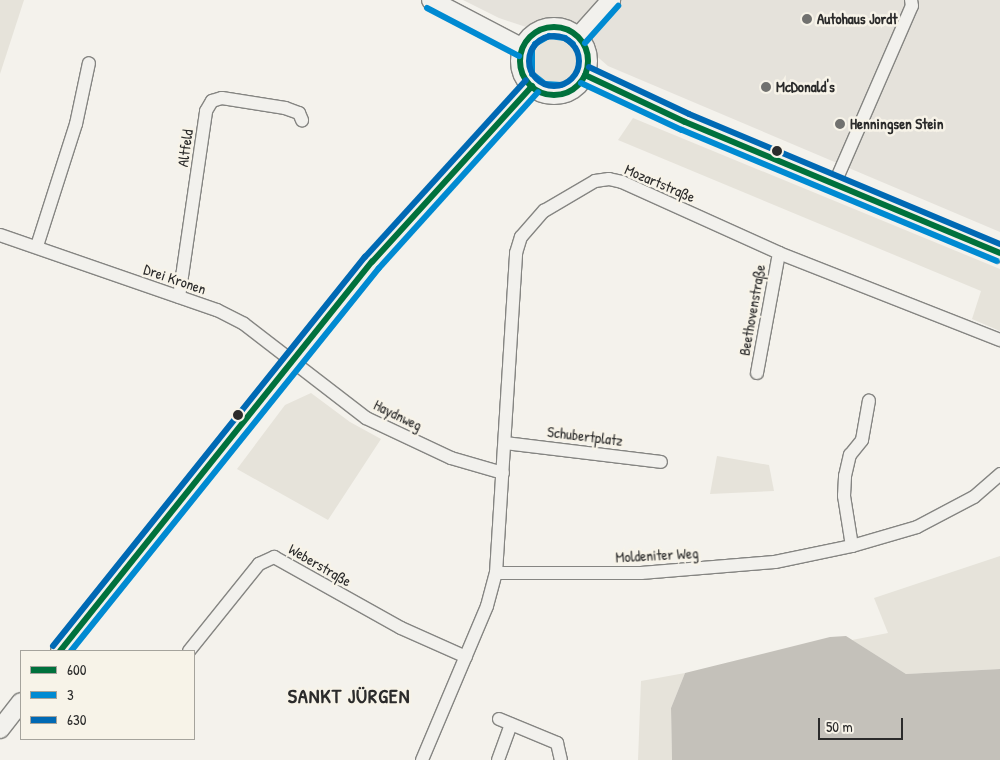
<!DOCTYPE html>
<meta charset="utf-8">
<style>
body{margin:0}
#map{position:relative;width:1000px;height:760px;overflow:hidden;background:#f4f2ec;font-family:"Patrick Hand",sans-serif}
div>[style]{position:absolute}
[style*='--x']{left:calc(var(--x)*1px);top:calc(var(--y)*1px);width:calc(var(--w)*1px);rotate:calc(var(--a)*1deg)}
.built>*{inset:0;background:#e5e2db}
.green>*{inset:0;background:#e6e3da}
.round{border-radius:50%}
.water>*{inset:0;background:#c4c1ba}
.roads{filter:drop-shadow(1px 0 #858582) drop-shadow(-1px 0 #858582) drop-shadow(0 1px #858582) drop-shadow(0 -1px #858582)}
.street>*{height:12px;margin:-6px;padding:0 6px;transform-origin:6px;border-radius:6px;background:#f2f1ed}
.secondary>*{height:18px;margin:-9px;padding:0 9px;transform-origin:9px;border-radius:9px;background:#f2f1ed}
.secondary>.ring{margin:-9px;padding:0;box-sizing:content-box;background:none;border:18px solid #f2f1ed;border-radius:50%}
.bus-1>*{height:6px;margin:-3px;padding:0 3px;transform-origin:3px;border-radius:3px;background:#00713c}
.bus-1>.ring{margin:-3px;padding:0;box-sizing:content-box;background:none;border:6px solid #00713c;border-radius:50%}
.bus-2>*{height:6px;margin:-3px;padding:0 3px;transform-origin:3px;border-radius:3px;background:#008ad2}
.bus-3>*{height:6px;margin:-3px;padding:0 3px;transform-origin:3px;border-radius:3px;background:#0069b4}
.bus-3>.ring{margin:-3px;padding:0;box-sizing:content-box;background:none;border:6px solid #0069b4;border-radius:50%}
.dots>*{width:14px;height:14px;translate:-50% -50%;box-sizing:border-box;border:2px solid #f7f3e8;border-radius:50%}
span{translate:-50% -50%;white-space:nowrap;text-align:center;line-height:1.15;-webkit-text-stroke:5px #f7f3e8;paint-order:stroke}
.poi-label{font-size:15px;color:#2b2b2b;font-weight:700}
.left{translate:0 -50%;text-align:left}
.street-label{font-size:15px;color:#2b2b2b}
.district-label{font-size:20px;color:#2b2b2b;font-weight:700;letter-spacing:1px}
.legend{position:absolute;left:20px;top:650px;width:175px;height:90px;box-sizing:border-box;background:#f7f3e8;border:1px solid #a5a39c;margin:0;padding:6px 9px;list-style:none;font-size:15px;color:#2b2b2b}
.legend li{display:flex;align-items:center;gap:10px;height:25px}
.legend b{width:25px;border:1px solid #a5a39c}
.scale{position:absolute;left:818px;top:718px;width:85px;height:22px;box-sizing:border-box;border:2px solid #2b2b2b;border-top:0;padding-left:6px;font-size:15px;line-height:18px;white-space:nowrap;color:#2b2b2b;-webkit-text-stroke:4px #f7f3e8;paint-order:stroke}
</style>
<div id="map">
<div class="built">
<i style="clip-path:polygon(463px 0,1000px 0,1000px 232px,608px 66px,593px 53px,592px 40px,570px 21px,549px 19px,526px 27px,499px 18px)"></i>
</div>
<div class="green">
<i style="clip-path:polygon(0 0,24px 0,0 74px)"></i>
<i class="round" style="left:526px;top:34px;width:54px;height:54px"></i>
<i style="clip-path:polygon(633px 118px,1000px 269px,1000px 331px,972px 319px,981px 291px,618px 140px)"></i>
<i style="clip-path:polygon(311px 393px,350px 422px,381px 439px,328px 520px,237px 469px,285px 405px)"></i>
<i style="clip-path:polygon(717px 456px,769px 465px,774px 491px,710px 494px)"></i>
<i style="clip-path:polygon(1000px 556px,1000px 669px,906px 674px,852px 640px,888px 633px,874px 598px)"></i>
<i style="clip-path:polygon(685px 673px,671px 708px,672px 760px,638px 760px,641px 681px)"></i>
</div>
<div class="water">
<i style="clip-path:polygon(846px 636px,906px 674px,1000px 669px,1000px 760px,672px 760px,671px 708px,685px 673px,830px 637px)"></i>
</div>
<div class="roads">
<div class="street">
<i style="--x:834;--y:185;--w:195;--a:-66.5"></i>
<i style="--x:912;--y:6;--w:6;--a:-99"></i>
<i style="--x:0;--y:235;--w:230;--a:19.1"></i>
<i style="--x:217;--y:310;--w:30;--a:27"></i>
<i style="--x:244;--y:324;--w:154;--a:37.6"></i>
<i style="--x:366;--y:418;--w:94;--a:25.2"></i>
<i style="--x:451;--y:458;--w:54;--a:16.1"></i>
<i style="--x:37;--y:246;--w:128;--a:-72.3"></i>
<i style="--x:76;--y:124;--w:62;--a:-78"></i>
<i style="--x:179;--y:297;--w:188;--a:-81.7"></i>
<i style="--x:206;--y:111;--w:12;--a:-59"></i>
<i style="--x:212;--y:101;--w:10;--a:-17"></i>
<i style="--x:222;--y:98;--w:64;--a:9"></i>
<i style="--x:285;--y:108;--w:15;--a:20"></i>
<i style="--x:299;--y:113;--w:8;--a:67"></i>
<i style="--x:757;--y:373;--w:122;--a:-79.6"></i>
<i style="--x:505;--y:443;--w:157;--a:6.9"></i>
<i style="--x:852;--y:546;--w:51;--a:-99.1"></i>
<i style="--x:844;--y:496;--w:20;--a:-87"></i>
<i style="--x:845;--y:476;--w:22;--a:-77"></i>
<i style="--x:850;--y:455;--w:19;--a:-51"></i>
<i style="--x:862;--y:440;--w:40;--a:-80"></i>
<i style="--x:496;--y:573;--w:145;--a:0"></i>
<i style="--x:641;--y:573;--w:134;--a:-4.7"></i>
<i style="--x:775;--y:562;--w:79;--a:-11.7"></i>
<i style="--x:852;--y:546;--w:68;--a:-16.3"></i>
<i style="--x:917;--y:527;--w:64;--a:-27.8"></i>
<i style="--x:974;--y:497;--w:35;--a:-41"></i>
<i style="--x:189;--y:651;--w:112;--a:-51.2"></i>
<i style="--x:259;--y:564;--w:17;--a:-25"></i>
<i style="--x:274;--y:557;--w:145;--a:29.2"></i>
<i style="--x:401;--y:628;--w:71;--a:24"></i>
<i style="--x:499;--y:719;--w:63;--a:22.5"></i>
<i style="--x:557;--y:743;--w:17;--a:77"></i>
<i style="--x:422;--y:760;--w:167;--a:-67.1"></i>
<i style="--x:487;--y:606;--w:34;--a:-75"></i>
<i style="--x:496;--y:573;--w:321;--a:-86.4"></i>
<i style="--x:516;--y:253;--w:17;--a:-73"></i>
<i style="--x:521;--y:237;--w:35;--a:-49"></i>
<i style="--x:544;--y:211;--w:59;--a:-30.5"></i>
<i style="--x:595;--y:181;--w:14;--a:-8"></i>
<i style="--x:609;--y:179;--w:13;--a:13"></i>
<i style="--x:622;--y:182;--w:172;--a:24.3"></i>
<i style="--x:779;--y:253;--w:238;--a:21.5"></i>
<i style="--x:498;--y:760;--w:38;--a:-70"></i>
</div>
<div class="secondary">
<i style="--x:431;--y:0;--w:104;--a:27.6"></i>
<i class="ring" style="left:520px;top:27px;width:50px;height:50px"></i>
<i style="--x:578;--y:37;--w:50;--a:-48.3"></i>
<i style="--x:585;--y:75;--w:110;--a:25.2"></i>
<i style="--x:685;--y:122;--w:341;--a:22.6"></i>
<i style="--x:60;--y:651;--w:499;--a:-51.3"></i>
<i style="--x:372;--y:262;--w:238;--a:-47.7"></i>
<i style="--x:0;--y:729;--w:34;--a:-52"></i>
</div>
</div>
<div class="bus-1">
<i class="ring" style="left:520px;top:27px;width:62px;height:62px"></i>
<i style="--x:585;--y:75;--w:110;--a:25.2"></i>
<i style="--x:685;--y:122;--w:341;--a:22.6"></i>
<i style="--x:60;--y:651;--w:499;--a:-51.3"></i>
<i style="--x:372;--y:262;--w:238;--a:-47.7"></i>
</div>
<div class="bus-2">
<i style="--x:427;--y:8;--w:104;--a:27.6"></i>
<i style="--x:585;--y:43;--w:50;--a:-48.3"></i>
<i style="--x:581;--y:83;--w:111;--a:25"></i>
<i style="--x:682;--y:130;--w:341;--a:22.6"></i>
<i style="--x:561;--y:85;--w:16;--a:-176"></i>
<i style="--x:545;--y:84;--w:16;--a:-142"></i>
<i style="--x:532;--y:74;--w:24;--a:-90"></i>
<i style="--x:532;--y:50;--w:7;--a:-63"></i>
<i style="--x:535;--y:44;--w:16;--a:-30"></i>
<i style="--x:549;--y:36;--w:16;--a:7"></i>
<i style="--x:565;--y:38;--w:10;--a:37"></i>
<i style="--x:71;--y:651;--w:491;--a:-51.2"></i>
<i style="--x:379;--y:268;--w:237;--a:-47.9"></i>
</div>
<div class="bus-3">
<i class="ring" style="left:529px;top:36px;width:44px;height:44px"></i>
<i style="--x:589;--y:67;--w:110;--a:25.2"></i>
<i style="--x:689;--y:114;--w:337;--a:22.7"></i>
<i style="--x:53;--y:646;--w:499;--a:-51.3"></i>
<i style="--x:365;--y:257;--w:239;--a:-47.7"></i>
</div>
<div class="dots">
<i style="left:807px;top:19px;background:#71716f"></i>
<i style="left:766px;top:87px;background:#71716f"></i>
<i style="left:840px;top:124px;background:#71716f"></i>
<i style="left:777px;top:151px;background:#2b2b2b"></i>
<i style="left:238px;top:415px;background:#2b2b2b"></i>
</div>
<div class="poi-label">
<span class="left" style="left:817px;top:19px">Autohaus Jordt</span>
<span class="left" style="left:776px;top:87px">McDonald's</span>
<span class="left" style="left:850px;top:124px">Henningsen Stein</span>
</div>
<div class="street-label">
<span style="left:185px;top:148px;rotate:-82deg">Altfeld</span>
<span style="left:660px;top:183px;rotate:23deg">Mozartstraße</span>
<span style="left:175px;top:279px;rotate:19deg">Drei Kronen</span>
<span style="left:752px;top:310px;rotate:-80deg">Beethovenstraße</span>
<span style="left:398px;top:415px;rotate:26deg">Haydnweg</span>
<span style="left:585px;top:436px;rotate:7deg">Schubertplatz</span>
<span style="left:657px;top:555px;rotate:-3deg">Moldeniter Weg</span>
<span style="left:320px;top:565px;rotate:30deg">Weberstraße</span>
</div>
<div class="district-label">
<span style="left:349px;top:695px">SANKT JÜRGEN</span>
</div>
<ul class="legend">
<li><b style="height:6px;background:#00713c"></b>600</li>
<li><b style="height:6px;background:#008ad2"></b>3</li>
<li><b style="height:6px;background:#0069b4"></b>630</li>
</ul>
<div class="scale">50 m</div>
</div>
